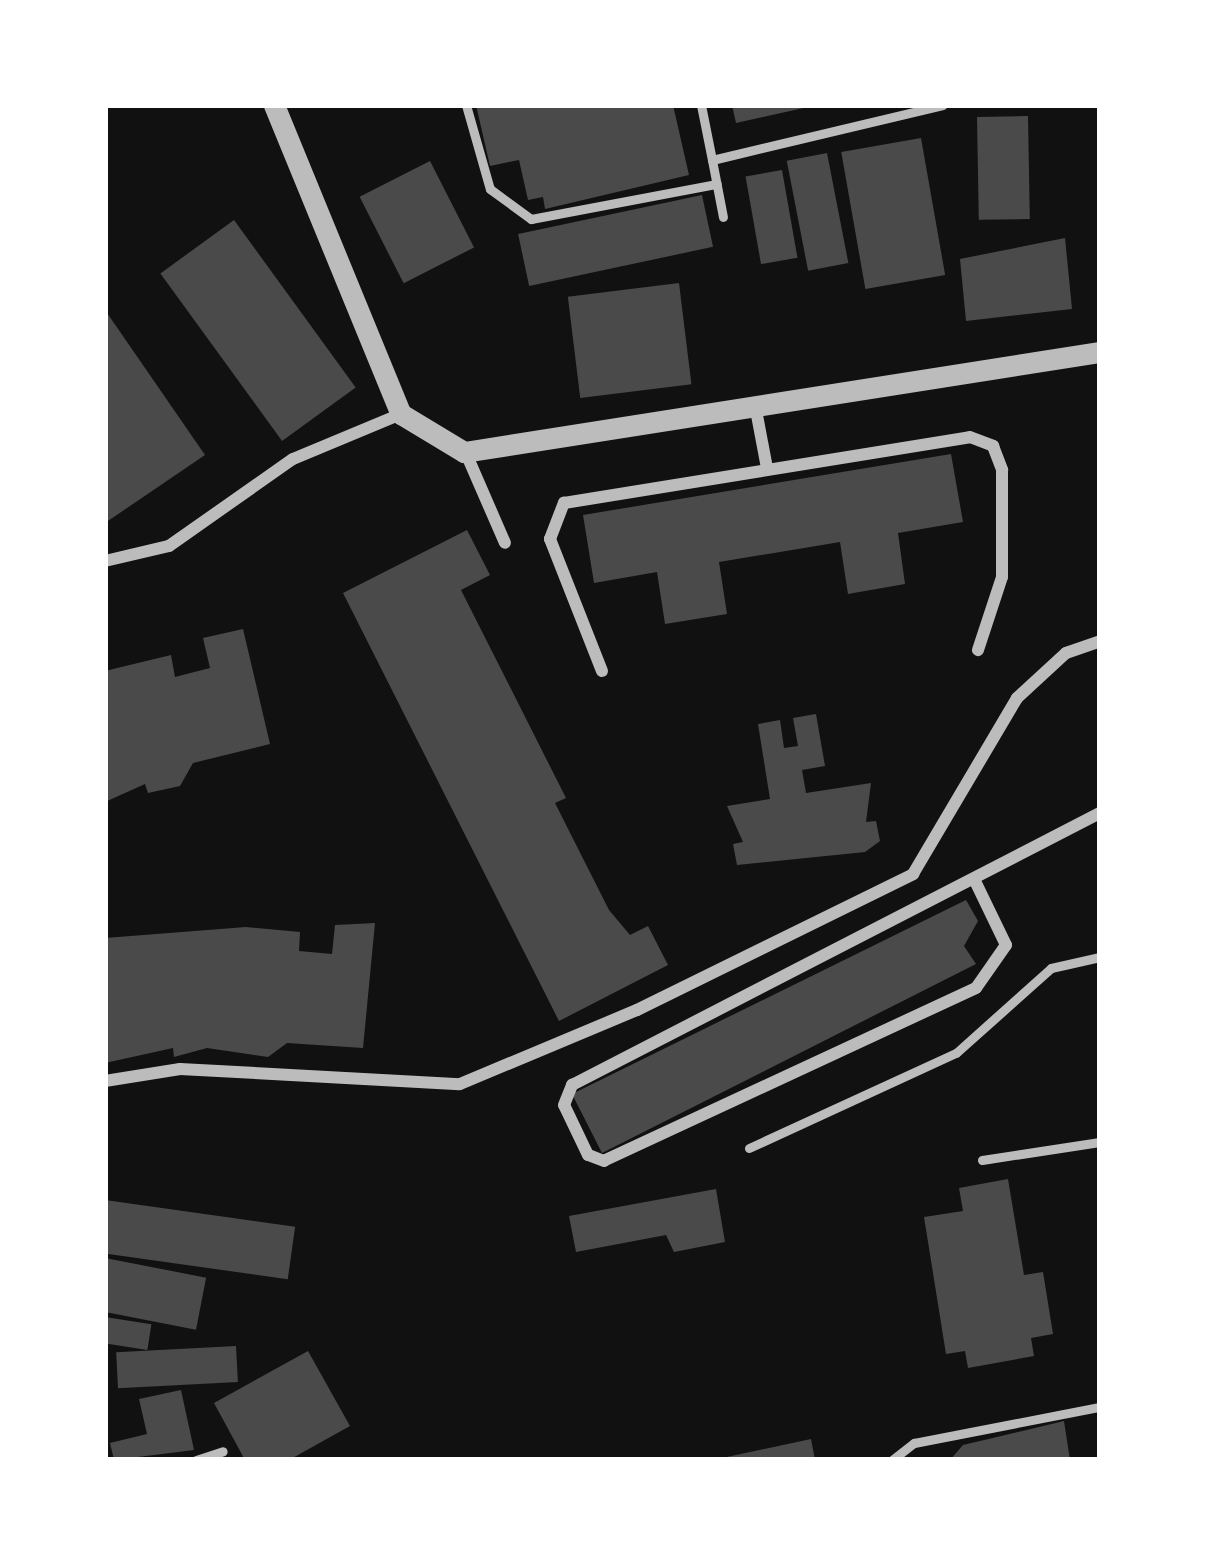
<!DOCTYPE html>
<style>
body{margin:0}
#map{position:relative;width:1205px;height:1565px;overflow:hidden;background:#111;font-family:"Sofia Sans Condensed",sans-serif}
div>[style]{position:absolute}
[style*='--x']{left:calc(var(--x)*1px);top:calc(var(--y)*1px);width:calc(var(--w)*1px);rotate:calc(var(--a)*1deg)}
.building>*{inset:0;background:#4a4a4a;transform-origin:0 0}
.service>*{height:9px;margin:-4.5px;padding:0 4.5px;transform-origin:4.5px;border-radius:4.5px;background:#bcbcbc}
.minor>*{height:12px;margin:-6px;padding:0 6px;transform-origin:6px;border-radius:6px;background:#bcbcbc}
.tertiary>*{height:21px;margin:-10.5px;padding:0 10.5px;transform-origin:10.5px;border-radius:10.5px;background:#bcbcbc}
span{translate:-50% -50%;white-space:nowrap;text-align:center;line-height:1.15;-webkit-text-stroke:10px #fff;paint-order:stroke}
.frame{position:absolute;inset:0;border:108px solid #fff;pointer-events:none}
</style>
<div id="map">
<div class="building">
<i style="clip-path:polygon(476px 105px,673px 105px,689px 175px,545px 209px,543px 197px,528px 200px,519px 160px,490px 166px)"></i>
<i style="clip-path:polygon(732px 105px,807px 105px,808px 107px,736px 123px)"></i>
<i style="left:1028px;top:116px;width:103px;height:51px;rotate:89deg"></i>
<i style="left:921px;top:138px;width:139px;height:81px;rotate:80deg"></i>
<i style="left:827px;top:153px;width:112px;height:41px;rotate:79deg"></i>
<i style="left:430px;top:161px;width:97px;height:79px;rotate:63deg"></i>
<i style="left:782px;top:170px;width:89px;height:37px;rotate:80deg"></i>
<i style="left:702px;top:195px;width:53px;height:188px;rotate:78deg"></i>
<i style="left:234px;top:220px;width:207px;height:91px;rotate:54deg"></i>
<i style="clip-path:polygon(1065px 238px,1072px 309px,966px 321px,960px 259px)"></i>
<i style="left:679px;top:283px;width:102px;height:112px;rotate:83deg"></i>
<i style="clip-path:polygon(105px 310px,205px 455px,105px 523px)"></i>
<i style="clip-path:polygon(951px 454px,963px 522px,898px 533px,905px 584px,848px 594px,840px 542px,719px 562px,727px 614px,665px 624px,657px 572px,594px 583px,583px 515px)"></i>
<i style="clip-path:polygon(467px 530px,490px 575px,461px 590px,566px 798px,555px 803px,609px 910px,630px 935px,648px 926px,668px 965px,559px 1021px,343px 593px)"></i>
<i style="clip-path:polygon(243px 629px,270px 744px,193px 763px,180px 786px,148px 793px,145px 784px,105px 802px,105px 671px,171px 655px,175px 677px,210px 668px,203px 638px)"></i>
<i style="clip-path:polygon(816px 714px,825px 766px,802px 770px,806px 793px,871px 783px,866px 822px,876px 821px,880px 841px,865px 852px,737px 865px,733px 844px,743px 842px,727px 806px,770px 799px,758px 724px,780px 720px,784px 748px,798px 746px,793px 718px)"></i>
<i style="clip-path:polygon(966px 900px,978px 921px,964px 946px,976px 964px,602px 1153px,572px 1094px)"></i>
<i style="clip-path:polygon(375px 923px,363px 1048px,287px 1043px,268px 1057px,207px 1048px,174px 1057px,173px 1048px,105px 1063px,105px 938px,246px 927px,300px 932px,299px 951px,332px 954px,335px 925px)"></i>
<i style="clip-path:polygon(1008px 1179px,1024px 1275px,1043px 1272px,1053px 1334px,1031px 1338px,1034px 1356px,968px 1368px,965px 1351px,946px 1354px,924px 1217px,963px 1211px,959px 1188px)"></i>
<i style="clip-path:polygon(716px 1189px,725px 1242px,674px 1252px,666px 1235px,576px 1252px,569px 1216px)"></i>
<i style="left:105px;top:1200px;width:192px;height:53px;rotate:8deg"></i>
<i style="left:105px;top:1258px;width:103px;height:53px;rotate:11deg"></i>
<i style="left:105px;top:1317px;width:47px;height:26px;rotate:9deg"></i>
<i style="left:236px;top:1346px;width:36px;height:120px;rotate:87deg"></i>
<i style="clip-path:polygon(308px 1351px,350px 1426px,289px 1460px,245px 1460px,214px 1403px)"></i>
<i style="clip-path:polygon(181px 1390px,194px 1450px,114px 1460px,110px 1443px,147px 1434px,139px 1399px)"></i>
<i style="clip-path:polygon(1064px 1421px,1070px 1460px,950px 1460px,963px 1445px)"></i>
<i style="clip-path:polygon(811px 1439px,815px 1460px,722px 1460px,722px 1458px)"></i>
</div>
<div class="service">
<i style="--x:466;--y:105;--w:87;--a:74.1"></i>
<i style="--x:490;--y:189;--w:51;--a:36.2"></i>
<i style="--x:531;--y:219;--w:189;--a:-10.7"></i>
<i style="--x:701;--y:105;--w:56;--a:78.7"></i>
<i style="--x:712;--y:160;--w:237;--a:-13.4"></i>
<i style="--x:712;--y:160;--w:58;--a:79.1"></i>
<i style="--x:749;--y:1148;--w:228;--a:-24.7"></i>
<i style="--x:956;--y:1053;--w:127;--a:-41.8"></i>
<i style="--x:1051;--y:968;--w:50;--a:-12.7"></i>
<i style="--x:982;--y:1160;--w:119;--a:-8.7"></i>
<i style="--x:196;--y:1460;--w:28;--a:-18"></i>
<i style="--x:892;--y:1460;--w:28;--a:-38"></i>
<i style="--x:914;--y:1443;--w:189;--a:-11"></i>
</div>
<div class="minor">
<i style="--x:756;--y:410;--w:59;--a:79.3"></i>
<i style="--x:465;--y:451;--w:100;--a:66.5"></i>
<i style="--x:105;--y:561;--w:66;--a:-13.2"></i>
<i style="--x:169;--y:546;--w:151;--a:-35.1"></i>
<i style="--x:293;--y:459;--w:117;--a:-22.6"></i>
<i style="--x:602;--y:671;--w:142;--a:-111.5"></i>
<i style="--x:550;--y:539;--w:39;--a:-69"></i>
<i style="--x:564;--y:503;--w:411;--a:-9.2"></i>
<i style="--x:970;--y:437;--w:25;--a:21"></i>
<i style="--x:993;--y:446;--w:26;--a:69"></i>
<i style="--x:1002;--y:470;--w:107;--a:90"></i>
<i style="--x:1002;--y:577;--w:77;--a:108.2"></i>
<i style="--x:976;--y:883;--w:69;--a:64.2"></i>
<i style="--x:1006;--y:945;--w:52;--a:124.9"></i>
<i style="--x:976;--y:988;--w:410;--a:155.1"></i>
<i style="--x:604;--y:1161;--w:17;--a:-159"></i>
<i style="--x:588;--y:1155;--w:55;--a:-115.6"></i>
<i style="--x:564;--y:1105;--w:22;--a:-68"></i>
<i style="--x:572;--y:1085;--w:594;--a:-27.26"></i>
<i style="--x:105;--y:1081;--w:76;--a:-9.1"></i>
<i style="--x:180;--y:1069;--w:280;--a:3.1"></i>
<i style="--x:460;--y:1084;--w:192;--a:-22.7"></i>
<i style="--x:637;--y:1010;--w:308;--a:-26.2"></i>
<i style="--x:913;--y:874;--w:204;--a:-59.4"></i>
<i style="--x:1017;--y:698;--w:67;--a:-42.6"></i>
<i style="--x:1066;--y:653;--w:36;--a:-19"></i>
</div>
<div class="tertiary">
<i style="--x:274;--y:105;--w:334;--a:67.7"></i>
<i style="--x:401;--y:414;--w:74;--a:31.1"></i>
<i style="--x:464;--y:452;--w:644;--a:-8.94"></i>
</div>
<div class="frame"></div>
</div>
